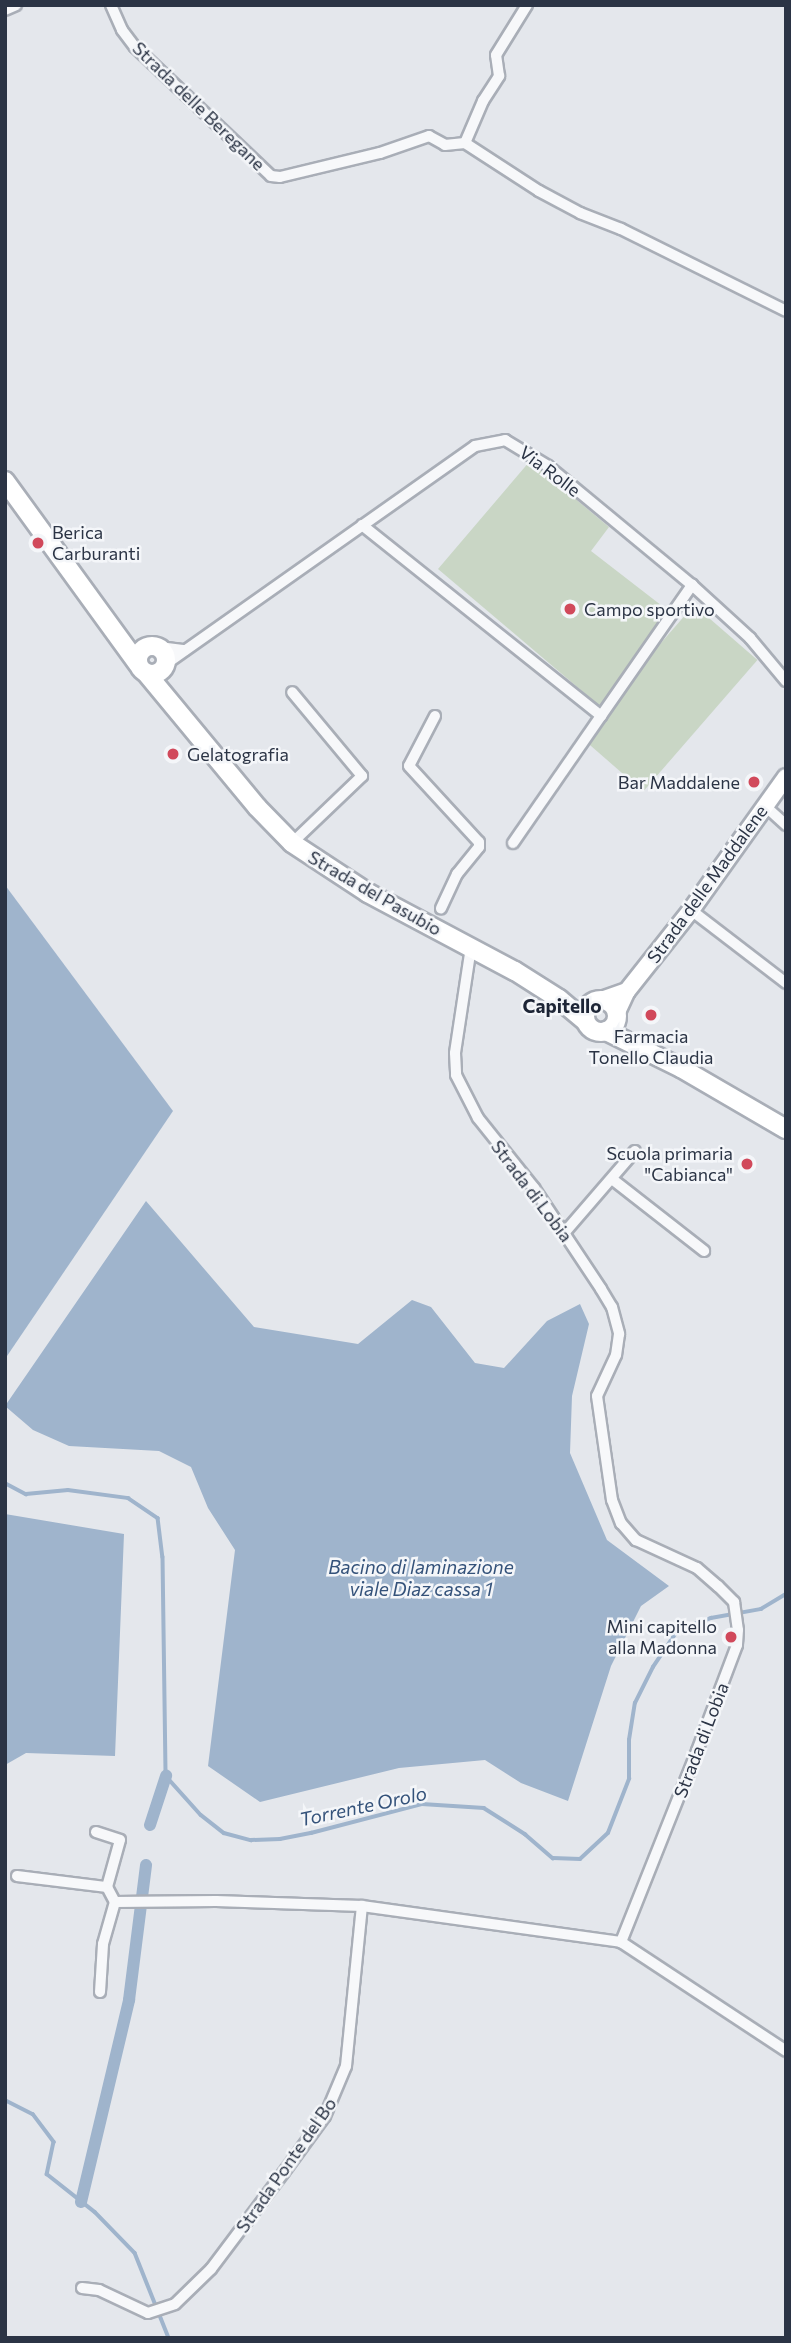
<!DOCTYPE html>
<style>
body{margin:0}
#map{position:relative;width:791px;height:2343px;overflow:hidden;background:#e4e7ec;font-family:Commissioner,sans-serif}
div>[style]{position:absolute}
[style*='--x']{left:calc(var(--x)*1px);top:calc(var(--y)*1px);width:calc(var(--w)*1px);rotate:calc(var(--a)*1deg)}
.green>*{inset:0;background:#c9d6c5;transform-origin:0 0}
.water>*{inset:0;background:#9fb4cc}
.stream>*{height:3.5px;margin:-1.75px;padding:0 1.75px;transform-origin:1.75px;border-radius:1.75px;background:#9fb4cc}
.canal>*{height:12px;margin:-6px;padding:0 6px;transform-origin:6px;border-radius:6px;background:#9fb4cc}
.roads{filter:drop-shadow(2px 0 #a9aeb7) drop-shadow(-2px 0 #a9aeb7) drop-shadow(0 2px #a9aeb7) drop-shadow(0 -2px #a9aeb7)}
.street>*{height:10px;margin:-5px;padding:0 5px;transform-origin:5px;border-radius:5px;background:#f7f8fa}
.secondary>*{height:16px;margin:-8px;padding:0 8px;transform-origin:8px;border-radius:8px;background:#fff}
.primary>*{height:18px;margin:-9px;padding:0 9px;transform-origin:9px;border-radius:9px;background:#fff}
.primary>.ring{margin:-9px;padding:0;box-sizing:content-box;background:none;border:18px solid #fff;border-radius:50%}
.dots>*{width:19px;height:19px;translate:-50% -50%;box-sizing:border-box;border:4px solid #f4f6f9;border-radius:50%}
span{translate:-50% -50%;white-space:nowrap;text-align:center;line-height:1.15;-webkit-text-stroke:5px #f4f6f9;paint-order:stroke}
.street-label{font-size:18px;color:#2b3445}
.poi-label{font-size:18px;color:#2b3445}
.left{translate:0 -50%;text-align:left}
.right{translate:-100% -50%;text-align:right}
.neighbourhood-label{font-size:19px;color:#1d2536;font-weight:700}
.water-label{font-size:19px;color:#34527a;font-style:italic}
.frame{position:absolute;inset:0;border:7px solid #2b3445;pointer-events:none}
</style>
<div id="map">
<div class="green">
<i style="clip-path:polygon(530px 461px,609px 527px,591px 551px,666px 609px,662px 614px,668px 619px,602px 708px,438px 569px)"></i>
<i style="left:694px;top:605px;width:84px;height:174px;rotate:41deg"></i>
</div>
<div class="water">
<i style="clip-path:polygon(5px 885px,173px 1111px,5px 1359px)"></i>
<i style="clip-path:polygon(146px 1201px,254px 1327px,358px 1344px,412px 1300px,431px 1307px,475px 1363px,504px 1368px,547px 1321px,580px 1304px,589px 1324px,572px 1396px,570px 1453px,607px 1540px,669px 1586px,641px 1606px,611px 1666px,568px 1801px,521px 1783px,485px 1760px,399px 1768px,260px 1802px,208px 1766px,235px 1550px,208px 1508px,191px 1467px,159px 1451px,69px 1446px,33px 1430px,5px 1406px)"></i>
<i style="clip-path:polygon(5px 1514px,124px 1534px,115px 1756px,26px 1753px,5px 1765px)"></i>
</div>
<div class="stream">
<i style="--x:5;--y:1483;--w:24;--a:28"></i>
<i style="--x:26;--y:1494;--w:42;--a:-5.4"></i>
<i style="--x:68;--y:1490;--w:61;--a:7.6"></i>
<i style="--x:128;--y:1498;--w:36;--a:34"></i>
<i style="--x:158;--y:1518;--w:39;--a:83"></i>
<i style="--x:163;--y:1557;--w:219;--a:89.2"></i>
<i style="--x:166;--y:1776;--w:52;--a:48.1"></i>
<i style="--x:201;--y:1815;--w:29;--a:38"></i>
<i style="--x:224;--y:1833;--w:28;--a:15"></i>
<i style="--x:251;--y:1840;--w:29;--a:-2"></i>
<i style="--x:280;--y:1839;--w:32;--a:-11"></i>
<i style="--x:311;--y:1833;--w:115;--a:-14.6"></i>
<i style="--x:422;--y:1804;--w:62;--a:3.7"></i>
<i style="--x:484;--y:1808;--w:49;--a:32.4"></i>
<i style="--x:525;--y:1834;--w:37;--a:41"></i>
<i style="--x:553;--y:1858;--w:27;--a:2"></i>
<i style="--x:580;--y:1859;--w:38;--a:-43"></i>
<i style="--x:608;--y:1833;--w:58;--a:-68.7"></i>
<i style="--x:629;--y:1779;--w:39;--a:-90"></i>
<i style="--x:629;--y:1740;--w:37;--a:-81"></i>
<i style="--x:635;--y:1703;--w:40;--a:-63.4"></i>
<i style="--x:653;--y:1667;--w:45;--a:-56"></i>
<i style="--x:678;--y:1630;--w:35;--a:-20"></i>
<i style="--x:711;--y:1618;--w:51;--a:-10.2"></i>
<i style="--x:761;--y:1609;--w:29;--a:-31"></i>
<i style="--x:5;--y:2100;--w:31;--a:27"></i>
<i style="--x:33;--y:2114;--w:35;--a:53"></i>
<i style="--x:54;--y:2142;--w:33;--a:102"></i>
<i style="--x:47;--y:2174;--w:61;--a:38.4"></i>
<i style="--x:95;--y:2212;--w:57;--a:45.7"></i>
<i style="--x:135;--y:2253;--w:92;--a:68.2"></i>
</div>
<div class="canal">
<i style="--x:150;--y:1825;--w:52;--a:-71.9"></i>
<i style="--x:81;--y:2202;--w:208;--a:-76.6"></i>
<i style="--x:129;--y:2000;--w:136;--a:-82.8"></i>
</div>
<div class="roads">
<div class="street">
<i style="--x:111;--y:5;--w:27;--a:66"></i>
<i style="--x:122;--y:30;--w:21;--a:53"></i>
<i style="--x:135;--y:47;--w:187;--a:43.5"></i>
<i style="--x:271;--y:176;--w:9;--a:6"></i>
<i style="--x:280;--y:177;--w:103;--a:-13.5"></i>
<i style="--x:380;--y:153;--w:52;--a:-19.1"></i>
<i style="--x:429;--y:136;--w:18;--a:29"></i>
<i style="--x:445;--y:145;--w:20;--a:-6"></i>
<i style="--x:465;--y:143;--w:88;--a:33"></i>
<i style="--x:539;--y:191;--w:47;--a:28.2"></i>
<i style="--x:580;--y:213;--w:44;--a:21.3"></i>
<i style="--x:621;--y:229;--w:184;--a:26.4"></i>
<i style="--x:5;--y:10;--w:12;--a:-24"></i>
<i style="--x:465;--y:143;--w:46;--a:-66.8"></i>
<i style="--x:483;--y:101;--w:30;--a:-57"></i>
<i style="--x:499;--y:76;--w:21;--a:-98"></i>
<i style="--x:496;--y:55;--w:59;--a:-58.2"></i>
<i style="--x:362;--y:525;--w:306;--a:38.6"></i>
<i style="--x:601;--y:716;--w:160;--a:-55.2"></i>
<i style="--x:159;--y:647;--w:26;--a:7"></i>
<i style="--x:166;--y:664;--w:378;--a:-35.2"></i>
<i style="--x:475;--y:446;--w:31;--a:-11"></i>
<i style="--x:505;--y:440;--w:50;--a:31.2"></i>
<i style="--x:548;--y:466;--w:187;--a:39.6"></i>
<i style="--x:692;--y:585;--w:79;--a:42.4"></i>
<i style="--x:750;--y:638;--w:56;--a:50.1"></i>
<i style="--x:435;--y:716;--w:56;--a:117.5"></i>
<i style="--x:409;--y:766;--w:103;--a:47.4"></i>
<i style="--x:479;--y:842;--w:5;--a:90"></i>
<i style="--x:479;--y:847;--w:35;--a:129"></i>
<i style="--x:457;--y:874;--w:38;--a:115"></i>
<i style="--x:764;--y:805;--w:30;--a:42"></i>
<i style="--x:292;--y:843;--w:97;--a:-43.7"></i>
<i style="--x:362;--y:776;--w:109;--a:-129.8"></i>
<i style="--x:513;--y:843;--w:155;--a:-55.3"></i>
<i style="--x:691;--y:910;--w:120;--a:37.5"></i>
<i style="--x:471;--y:947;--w:107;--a:98.6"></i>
<i style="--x:455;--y:1053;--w:22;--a:87"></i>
<i style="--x:456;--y:1075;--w:48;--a:62.9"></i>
<i style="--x:478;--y:1118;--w:90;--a:51.3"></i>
<i style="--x:534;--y:1188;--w:121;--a:56.4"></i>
<i style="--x:601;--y:1289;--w:21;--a:59"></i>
<i style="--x:612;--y:1307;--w:28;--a:75"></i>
<i style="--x:619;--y:1334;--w:21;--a:98"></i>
<i style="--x:616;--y:1355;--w:45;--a:114.9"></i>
<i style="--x:597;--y:1396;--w:105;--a:81.8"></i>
<i style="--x:612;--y:1500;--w:25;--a:69"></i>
<i style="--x:621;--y:1523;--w:23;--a:49"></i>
<i style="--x:636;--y:1540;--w:67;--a:24.7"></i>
<i style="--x:697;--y:1568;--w:28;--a:41"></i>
<i style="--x:718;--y:1586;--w:23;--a:45"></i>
<i style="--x:734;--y:1602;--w:28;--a:82"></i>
<i style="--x:738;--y:1630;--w:15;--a:94"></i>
<i style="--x:737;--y:1645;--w:113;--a:110.7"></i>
<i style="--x:697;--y:1751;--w:206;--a:111.7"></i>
<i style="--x:621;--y:1942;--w:198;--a:33.4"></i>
<i style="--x:612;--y:1179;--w:117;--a:38"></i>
<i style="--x:565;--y:1232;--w:107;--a:-49.2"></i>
<i style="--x:96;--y:1832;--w:25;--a:18"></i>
<i style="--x:120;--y:1840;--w:49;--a:105.5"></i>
<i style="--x:17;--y:1876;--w:91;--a:7"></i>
<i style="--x:107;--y:1887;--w:17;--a:62"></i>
<i style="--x:115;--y:1902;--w:101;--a:-0.6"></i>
<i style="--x:216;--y:1901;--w:146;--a:2"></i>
<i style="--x:362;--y:1906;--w:261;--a:7.9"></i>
<i style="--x:100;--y:1992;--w:48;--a:-86.4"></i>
<i style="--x:103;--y:1944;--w:44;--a:-74.1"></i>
<i style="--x:82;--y:2288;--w:17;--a:7"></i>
<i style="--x:99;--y:2290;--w:54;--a:25.1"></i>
<i style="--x:148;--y:2313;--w:28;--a:-18"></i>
<i style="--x:175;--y:2304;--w:50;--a:-44.2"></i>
<i style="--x:211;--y:2269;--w:121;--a:-53"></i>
<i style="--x:284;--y:2172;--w:69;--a:-53.8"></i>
<i style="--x:325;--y:2116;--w:54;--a:-67.2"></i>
<i style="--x:346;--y:2066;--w:161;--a:-84.3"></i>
</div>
<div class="secondary">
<i style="--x:604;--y:999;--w:24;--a:-19"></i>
<i style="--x:617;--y:1012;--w:23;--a:-65"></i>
<i style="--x:627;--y:991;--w:103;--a:-51.7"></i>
<i style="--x:691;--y:910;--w:163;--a:-54.5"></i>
</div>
<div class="primary">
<i style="--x:5;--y:481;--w:226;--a:54"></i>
<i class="ring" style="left:138px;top:646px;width:10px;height:10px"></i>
<i style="--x:147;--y:674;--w:173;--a:50.4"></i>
<i style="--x:257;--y:807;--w:50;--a:45.8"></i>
<i style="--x:292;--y:843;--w:91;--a:33.3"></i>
<i style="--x:368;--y:893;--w:166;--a:28"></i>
<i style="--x:515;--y:971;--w:52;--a:32.5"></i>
<i style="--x:559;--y:999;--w:34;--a:40"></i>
<i class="ring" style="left:585px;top:1000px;width:14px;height:14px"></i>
<i style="--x:606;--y:1031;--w:84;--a:26.3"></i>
<i style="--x:681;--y:1068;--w:121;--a:30.2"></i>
</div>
</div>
<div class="dots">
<i style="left:38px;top:543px;background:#d1495b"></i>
<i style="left:570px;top:609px;background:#d1495b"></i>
<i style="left:173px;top:754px;background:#d1495b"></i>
<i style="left:754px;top:782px;background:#d1495b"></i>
<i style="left:651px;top:1015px;background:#d1495b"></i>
<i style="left:747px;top:1164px;background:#d1495b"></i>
<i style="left:731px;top:1637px;background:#d1495b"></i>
</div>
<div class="street-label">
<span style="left:199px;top:106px;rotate:44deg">Strada delle Beregane</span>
<span style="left:550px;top:471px;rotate:37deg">Via Rolle</span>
<span style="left:707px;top:884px;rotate:-54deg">Strada delle Maddalene</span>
<span style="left:375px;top:893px;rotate:30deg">Strada del Pasubio</span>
<span style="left:532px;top:1191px;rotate:53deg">Strada di Lobia</span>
<span style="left:701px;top:1740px;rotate:-69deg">Strada di Lobia</span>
<span style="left:286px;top:2165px;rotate:-55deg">Strada Ponte del Bo</span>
</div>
<div class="poi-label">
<span class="left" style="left:52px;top:543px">Berica<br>Carburanti</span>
<span class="left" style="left:584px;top:609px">Campo sportivo</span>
<span class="left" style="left:187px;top:754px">Gelatografia</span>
<span class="right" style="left:740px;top:782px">Bar Maddalene</span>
<span style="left:651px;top:1047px">Farmacia<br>Tonello Claudia</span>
<span class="right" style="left:733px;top:1164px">Scuola primaria<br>"Cabianca"</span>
<span class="right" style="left:717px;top:1637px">Mini capitello<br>alla Madonna</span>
</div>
<div class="neighbourhood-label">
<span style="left:562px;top:1006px">Capitello</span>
</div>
<div class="water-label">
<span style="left:421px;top:1578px">Bacino di laminazione<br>viale Diaz cassa 1</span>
<span style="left:363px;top:1806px;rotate:-12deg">Torrente Orolo</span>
</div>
<div class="frame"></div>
</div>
